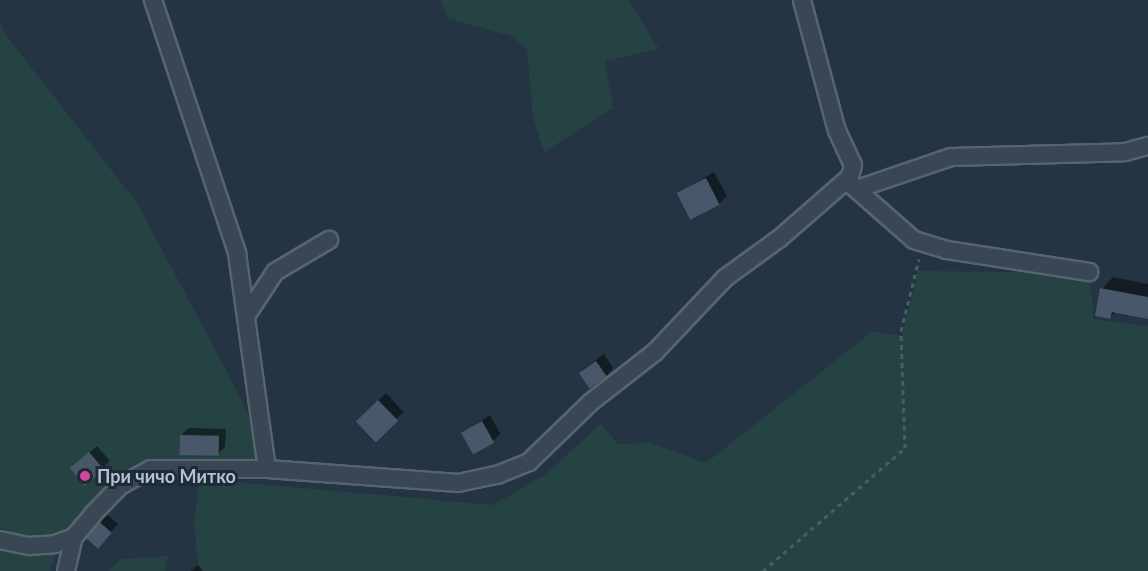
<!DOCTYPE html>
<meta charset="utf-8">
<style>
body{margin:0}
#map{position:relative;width:1148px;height:571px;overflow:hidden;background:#243443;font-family:Lato,sans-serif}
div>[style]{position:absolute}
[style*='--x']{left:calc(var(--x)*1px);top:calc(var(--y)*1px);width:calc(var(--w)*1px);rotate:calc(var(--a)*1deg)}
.green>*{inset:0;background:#264344}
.shadow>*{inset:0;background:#0007;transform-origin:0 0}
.building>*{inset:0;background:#48586a;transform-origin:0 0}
.path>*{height:3px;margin-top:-1.5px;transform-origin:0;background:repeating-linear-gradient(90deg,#456061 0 4.5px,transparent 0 9px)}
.roads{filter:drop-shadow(2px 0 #576470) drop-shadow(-2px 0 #576470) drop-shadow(0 2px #576470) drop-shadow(0 -2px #576470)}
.minor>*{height:16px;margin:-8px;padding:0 8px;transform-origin:8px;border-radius:8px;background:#394653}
.dots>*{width:16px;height:16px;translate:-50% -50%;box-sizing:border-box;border:3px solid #1d2b38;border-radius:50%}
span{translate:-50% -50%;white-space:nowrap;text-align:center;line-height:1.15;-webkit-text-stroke:6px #1d2b38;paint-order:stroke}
.poi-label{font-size:18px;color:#b6c1cd;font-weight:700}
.left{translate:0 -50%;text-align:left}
</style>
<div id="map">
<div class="green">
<i style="clip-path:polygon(441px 0,628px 0,659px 49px,605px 61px,613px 108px,544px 152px,533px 117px,527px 50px,511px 36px,447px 18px)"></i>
<i style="clip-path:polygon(0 22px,6px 35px,137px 203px,233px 383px,271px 464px,256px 459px,248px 465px,134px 469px,111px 479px,76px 524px,52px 539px,17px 535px,0 528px)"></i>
<i style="clip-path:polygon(918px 271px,1030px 272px,1090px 282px,1094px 319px,1148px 326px,1148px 571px,202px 571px,198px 565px,194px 523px,200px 479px,493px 505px,545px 475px,601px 424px,618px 444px,650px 443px,706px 463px,873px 331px,902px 336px)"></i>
<i style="clip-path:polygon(0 541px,56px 555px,50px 571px,0 571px)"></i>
<i style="clip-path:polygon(168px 556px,165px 571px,109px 571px,122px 559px)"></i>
</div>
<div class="shadow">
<i style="clip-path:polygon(714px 172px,727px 196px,719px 204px,679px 194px)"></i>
<i style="clip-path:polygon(1113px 277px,1148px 284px,1148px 317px,1116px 311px,1110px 317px,1102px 289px)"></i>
<i style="clip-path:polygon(604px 354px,613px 368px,606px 376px,580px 372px)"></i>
<i style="left:386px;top:393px;width:26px;height:40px;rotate:47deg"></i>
<i style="clip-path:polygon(490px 415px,500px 434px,493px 441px,463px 433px)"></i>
<i style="clip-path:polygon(189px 428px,226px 429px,225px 447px,217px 455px,181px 435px)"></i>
<i style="clip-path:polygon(97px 446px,110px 461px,85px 484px,79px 461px)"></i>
<i style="clip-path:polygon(105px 513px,118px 524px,105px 539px,84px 535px)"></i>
<i style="clip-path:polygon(198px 565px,203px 571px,191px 571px)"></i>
</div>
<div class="building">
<i style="left:706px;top:178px;width:30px;height:33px;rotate:63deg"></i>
<i style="clip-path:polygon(1100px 288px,1148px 297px,1148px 319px,1112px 312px,1110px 319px,1095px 316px)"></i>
<i style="left:596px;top:361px;width:19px;height:21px;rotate:55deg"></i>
<i style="left:378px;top:400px;width:29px;height:31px;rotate:46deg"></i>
<i style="left:482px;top:421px;width:25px;height:24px;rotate:61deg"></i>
<i style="left:180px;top:435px;width:39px;height:20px;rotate:1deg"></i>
<i style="left:89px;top:452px;width:23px;height:25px;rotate:50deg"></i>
<i style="left:96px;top:519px;width:21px;height:21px;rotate:41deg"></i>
</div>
<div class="path">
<i style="--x:763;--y:571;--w:188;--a:-40.9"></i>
<i style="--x:905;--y:448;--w:117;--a:-92"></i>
<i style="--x:901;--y:331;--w:74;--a:-76"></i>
</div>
<div class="roads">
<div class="minor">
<i style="--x:153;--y:0;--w:267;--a:71.6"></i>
<i style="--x:237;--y:253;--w:218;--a:82.1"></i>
<i style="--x:849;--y:183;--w:86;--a:41.2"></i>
<i style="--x:914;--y:240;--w:34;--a:17"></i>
<i style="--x:947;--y:250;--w:144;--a:8.8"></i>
<i style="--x:857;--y:189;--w:99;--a:-18.8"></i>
<i style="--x:951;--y:157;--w:174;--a:-1.6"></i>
<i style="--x:1125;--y:152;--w:24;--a:-15"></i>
<i style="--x:248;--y:313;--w:49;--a:-56.6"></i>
<i style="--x:275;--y:272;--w:63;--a:-30.7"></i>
<i style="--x:0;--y:540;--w:30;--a:12"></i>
<i style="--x:29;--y:546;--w:26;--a:-4"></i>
<i style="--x:55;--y:544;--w:20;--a:-20"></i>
<i style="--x:66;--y:571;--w:35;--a:-77"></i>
<i style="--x:74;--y:537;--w:30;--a:-50"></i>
<i style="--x:93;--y:514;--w:39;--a:-46"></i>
<i style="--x:120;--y:486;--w:35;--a:-29"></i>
<i style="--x:151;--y:469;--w:116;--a:0"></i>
<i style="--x:267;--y:469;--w:192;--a:4.2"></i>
<i style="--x:458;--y:483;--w:40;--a:-12"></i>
<i style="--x:497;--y:475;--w:35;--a:-22"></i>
<i style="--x:529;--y:462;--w:86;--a:-44.1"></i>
<i style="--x:591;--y:402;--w:81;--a:-38"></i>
<i style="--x:655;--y:352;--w:102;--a:-46.6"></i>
<i style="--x:725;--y:278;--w:68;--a:-36"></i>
<i style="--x:780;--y:238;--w:93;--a:-41.1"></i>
<i style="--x:850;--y:177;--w:12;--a:-76"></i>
<i style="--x:853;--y:165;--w:38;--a:-115"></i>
<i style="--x:837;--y:131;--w:136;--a:-105"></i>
</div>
</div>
<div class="dots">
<i style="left:85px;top:476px;background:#d1479c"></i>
</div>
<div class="poi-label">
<span class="left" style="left:97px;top:476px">При чичо Митко</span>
</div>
</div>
